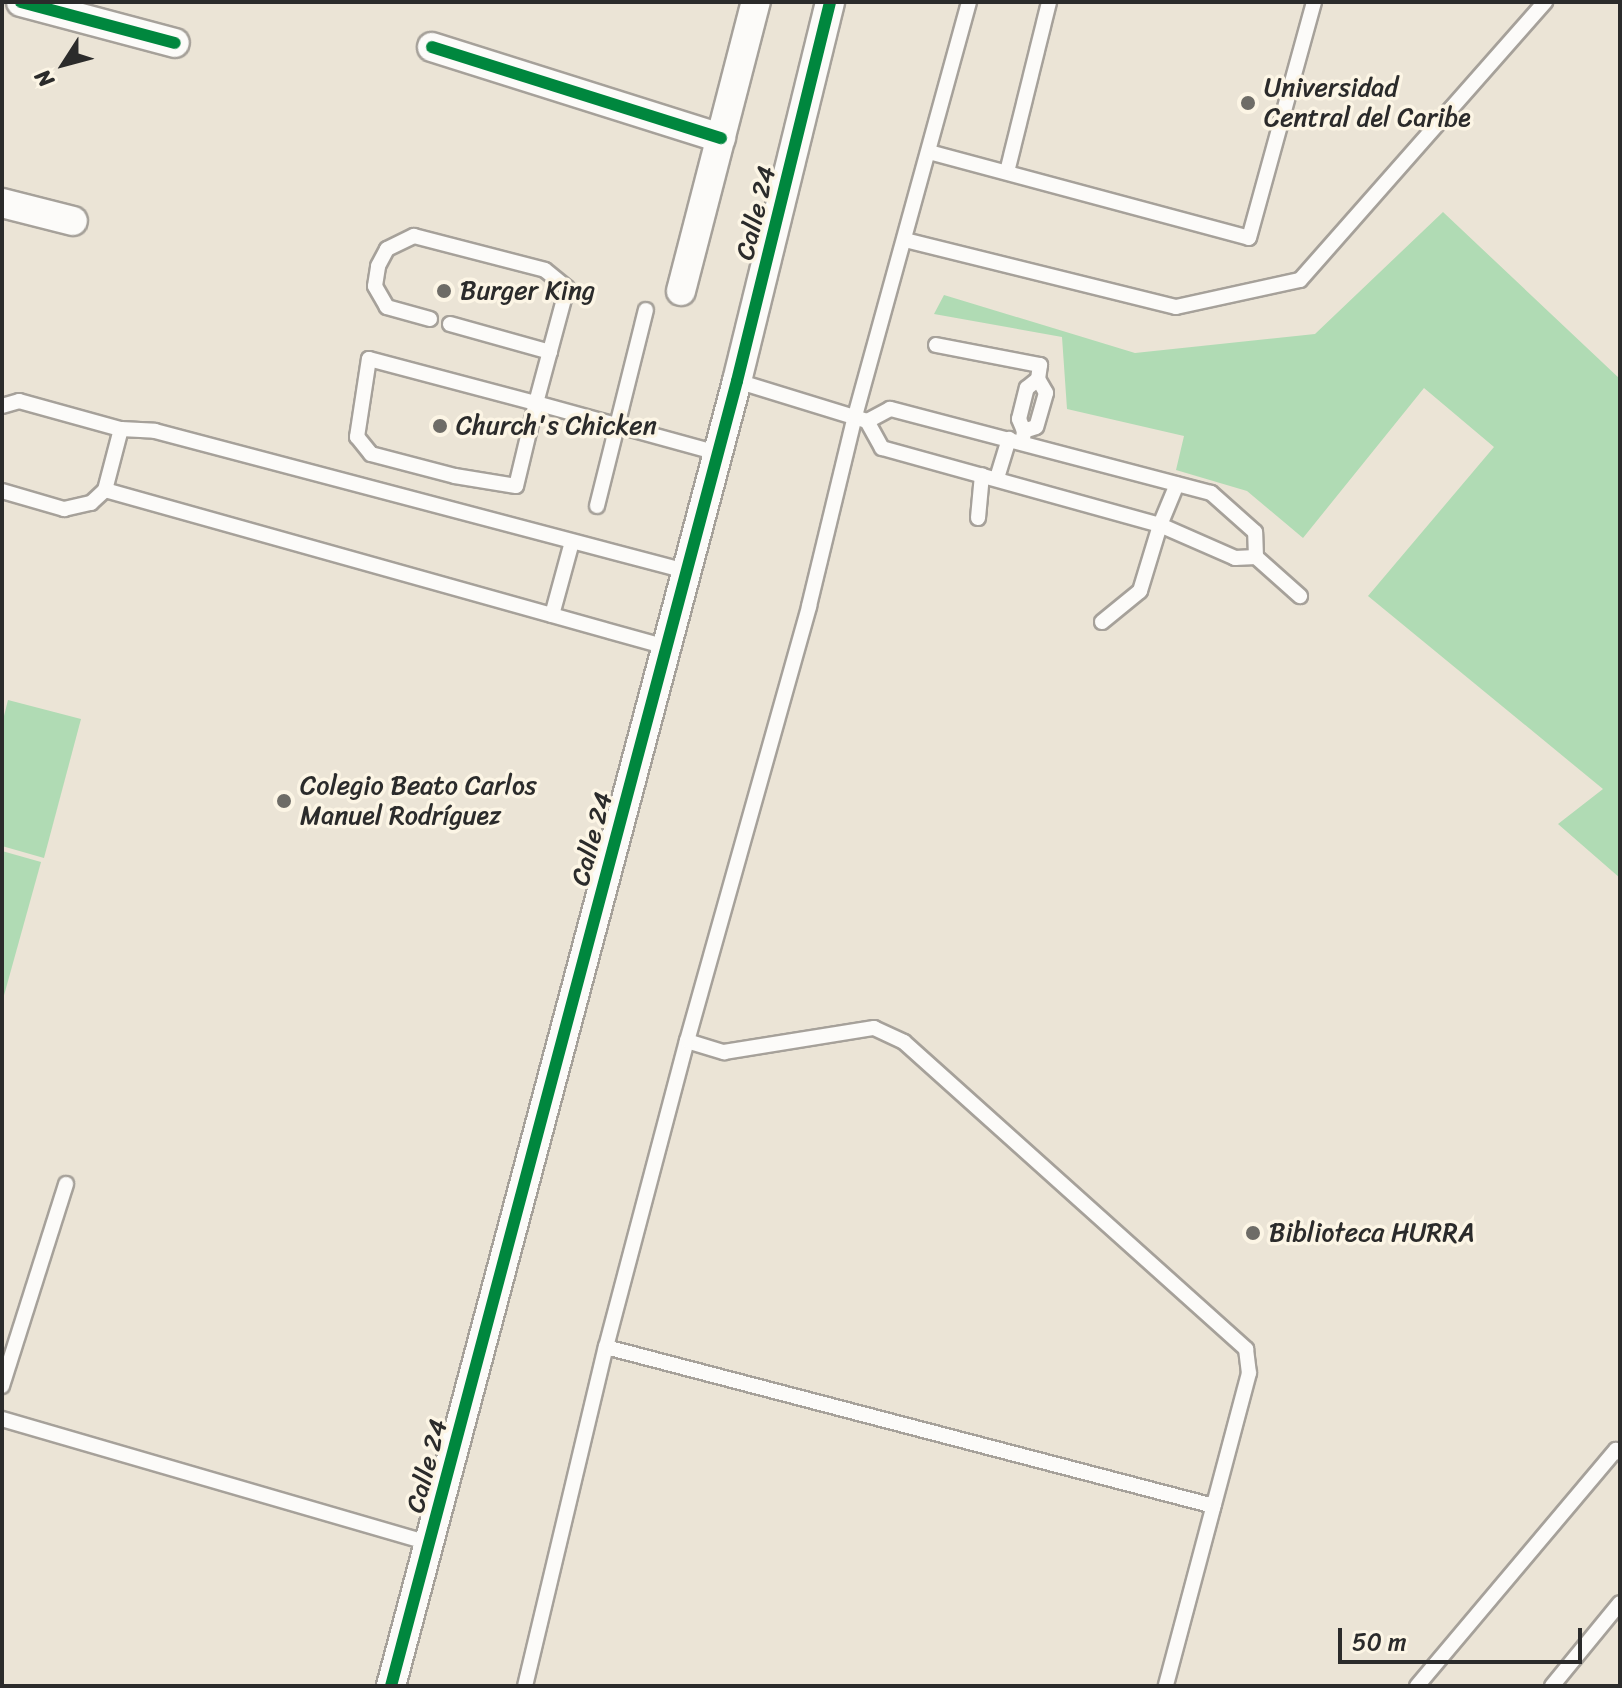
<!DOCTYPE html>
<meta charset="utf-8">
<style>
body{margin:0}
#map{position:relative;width:1622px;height:1688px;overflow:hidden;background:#ebe4d6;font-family:Sriracha,sans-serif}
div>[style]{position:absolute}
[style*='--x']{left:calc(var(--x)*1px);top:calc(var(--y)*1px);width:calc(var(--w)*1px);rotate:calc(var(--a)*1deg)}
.green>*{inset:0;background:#b0dbb4}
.roads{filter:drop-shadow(2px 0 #a6a19a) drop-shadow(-2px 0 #a6a19a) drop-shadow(0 2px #a6a19a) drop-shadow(0 -2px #a6a19a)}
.lane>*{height:14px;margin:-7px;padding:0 7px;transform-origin:7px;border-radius:7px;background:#fcfbf9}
.street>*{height:28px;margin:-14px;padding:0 14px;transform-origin:14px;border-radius:14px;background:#fcfbf9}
.cycleway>*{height:12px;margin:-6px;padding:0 6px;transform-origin:6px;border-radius:6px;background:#00873e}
.dots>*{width:22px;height:22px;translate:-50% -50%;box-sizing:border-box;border:4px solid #fcf5e5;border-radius:50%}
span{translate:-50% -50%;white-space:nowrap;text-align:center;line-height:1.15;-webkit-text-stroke:7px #fcf5e5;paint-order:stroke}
.poi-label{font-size:26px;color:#2b2b2b}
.left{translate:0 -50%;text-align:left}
.street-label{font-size:26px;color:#2b2b2b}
.frame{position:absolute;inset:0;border:4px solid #2b2b2b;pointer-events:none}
.north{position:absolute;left:24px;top:24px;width:80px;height:80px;-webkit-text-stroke:6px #fcf5e5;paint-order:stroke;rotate:234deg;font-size:22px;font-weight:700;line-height:32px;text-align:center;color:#2b2b2b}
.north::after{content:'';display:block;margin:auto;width:28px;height:36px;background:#2b2b2b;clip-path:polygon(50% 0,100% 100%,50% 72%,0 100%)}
.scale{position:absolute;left:1338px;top:1628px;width:244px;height:36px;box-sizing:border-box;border:4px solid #2b2b2b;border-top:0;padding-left:10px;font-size:24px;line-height:28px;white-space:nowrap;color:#2b2b2b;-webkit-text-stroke:6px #fcf5e5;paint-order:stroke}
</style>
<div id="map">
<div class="green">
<i style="clip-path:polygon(1443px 212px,1620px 379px,1620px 878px,1558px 824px,1603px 789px,1368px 596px,1494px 447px,1424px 388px,1303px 538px,1247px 491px,1176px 470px,1184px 436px,1067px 409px,1062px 337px,934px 314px,944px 295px,1135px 353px,1315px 334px)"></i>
<i style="clip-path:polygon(8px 700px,81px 719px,44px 858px,2px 846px,2px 724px)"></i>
<i style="clip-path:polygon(2px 851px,41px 862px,3px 999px,2px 999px)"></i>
</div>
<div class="roads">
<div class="lane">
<i style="--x:929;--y:152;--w:331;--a:15"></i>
<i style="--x:1249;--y:238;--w:245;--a:-74.6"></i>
<i style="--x:1007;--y:172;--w:175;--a:-76.1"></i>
<i style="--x:905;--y:240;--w:279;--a:13.9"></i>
<i style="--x:1176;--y:307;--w:127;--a:-12.3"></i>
<i style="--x:1300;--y:280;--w:371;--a:-48.6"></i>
<i style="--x:430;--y:319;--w:45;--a:-164.4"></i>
<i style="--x:387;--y:307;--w:24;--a:-120"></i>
<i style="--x:375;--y:286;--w:20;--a:-81"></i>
<i style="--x:378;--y:266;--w:19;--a:-62"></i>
<i style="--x:387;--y:249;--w:30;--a:-26"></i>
<i style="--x:414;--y:236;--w:135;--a:14.5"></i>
<i style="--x:545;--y:270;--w:28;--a:39"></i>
<i style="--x:567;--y:288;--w:119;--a:105.1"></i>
<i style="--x:536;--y:403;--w:85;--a:103.5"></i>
<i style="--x:516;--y:486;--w:62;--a:-170.7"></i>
<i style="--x:455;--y:476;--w:87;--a:-165.3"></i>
<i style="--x:371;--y:454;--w:22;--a:-129"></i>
<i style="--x:357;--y:437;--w:79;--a:-81.3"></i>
<i style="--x:369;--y:359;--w:173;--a:14.8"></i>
<i style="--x:536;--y:403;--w:83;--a:15.4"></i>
<i style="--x:616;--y:425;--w:106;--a:15.4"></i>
<i style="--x:450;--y:324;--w:104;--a:15.6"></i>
<i style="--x:936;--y:345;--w:106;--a:10.9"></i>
<i style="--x:1040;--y:365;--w:14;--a:98"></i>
<i style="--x:1038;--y:379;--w:16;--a:60"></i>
<i style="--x:1046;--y:393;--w:35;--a:106"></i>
<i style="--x:1036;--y:427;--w:13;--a:162"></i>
<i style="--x:737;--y:381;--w:136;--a:17.1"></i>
<i style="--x:867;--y:421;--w:31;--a:61"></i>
<i style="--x:882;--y:448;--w:288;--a:15.5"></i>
<i style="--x:1160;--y:525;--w:82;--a:23.7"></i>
<i style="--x:1235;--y:558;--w:21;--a:-3"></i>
<i style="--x:1256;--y:557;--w:25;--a:-92"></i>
<i style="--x:1255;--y:532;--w:59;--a:-138.4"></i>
<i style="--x:1211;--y:493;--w:332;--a:-165.3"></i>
<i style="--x:890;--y:409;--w:26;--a:152"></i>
<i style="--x:2;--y:406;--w:18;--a:-16"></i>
<i style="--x:19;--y:401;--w:106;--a:15.4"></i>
<i style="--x:121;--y:429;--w:34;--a:3"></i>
<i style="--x:155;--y:431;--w:549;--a:14.77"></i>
<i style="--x:1023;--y:439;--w:8;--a:-83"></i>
<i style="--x:1024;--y:431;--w:13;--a:-113"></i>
<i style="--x:1019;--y:419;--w:32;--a:-76"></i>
<i style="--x:1027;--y:388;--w:14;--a:-39"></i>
<i style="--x:997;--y:478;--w:41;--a:-72.9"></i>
<i style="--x:105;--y:490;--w:583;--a:15.63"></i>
<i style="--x:2;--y:491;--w:65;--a:16.2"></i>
<i style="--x:64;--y:509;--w:28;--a:-13"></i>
<i style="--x:91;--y:503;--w:19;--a:-43"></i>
<i style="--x:105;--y:490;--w:63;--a:-75.3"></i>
<i style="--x:597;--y:506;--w:202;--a:-76"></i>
<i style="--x:978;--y:518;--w:43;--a:-84.7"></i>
<i style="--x:1256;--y:557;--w:59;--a:41.6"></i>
<i style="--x:552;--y:615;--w:76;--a:-74.7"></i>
<i style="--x:1102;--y:622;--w:49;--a:-39.2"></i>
<i style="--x:1140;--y:591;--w:69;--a:-73.1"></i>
<i style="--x:1160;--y:525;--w:44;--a:-67.5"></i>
<i style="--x:687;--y:1041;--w:39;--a:17"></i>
<i style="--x:724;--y:1052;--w:152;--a:-9.1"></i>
<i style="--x:874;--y:1028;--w:33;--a:25"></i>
<i style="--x:904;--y:1042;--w:460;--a:41.9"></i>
<i style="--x:1246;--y:1349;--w:24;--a:83"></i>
<i style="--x:1249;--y:1373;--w:324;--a:104.9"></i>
<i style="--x:606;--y:1347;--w:628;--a:14.66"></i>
<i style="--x:2;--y:1386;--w:212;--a:-72.4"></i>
<i style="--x:2;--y:1419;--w:446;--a:16.2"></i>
<i style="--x:525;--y:1686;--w:349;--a:-76.6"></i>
<i style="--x:606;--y:1347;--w:317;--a:-75.2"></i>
<i style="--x:687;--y:1041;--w:452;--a:-74.3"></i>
<i style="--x:809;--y:606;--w:195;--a:-76.4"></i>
<i style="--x:855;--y:416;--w:429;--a:-74.6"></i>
<i style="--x:1417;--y:1686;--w:309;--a:-49.9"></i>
<i style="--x:1616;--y:1450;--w:5;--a:37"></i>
<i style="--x:1552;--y:1686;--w:107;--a:-50.7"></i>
</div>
<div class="street">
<i style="--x:21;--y:2;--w:159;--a:14.9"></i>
<i style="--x:432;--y:47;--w:303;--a:17.5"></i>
<i style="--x:2;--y:203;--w:73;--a:14.2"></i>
<i style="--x:681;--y:291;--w:299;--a:-75.5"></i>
<i style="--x:391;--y:1686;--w:1350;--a:-75.15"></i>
<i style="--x:737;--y:381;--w:390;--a:-76.2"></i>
</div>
</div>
<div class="cycleway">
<i style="--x:21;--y:2;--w:159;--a:14.9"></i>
<i style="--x:432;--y:47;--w:303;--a:17.5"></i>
<i style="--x:391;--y:1686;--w:1350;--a:-75.15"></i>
<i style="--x:737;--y:381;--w:390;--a:-76.2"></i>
</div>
<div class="dots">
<i style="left:1248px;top:103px;background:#6e6c67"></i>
<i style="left:444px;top:291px;background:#6e6c67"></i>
<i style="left:440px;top:426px;background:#6e6c67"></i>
<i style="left:284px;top:801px;background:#6e6c67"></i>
<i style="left:1253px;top:1233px;background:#6e6c67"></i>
</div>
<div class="poi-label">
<span class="left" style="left:1264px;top:103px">Universidad<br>Central del Caribe</span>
<span class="left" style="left:460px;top:291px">Burger King</span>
<span class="left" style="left:456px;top:426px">Church's Chicken</span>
<span class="left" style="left:300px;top:801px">Colegio Beato Carlos<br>Manuel Rodríguez</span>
<span class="left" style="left:1269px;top:1233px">Biblioteca HURRA</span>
</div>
<div class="street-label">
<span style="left:756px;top:213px;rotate:-76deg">Calle 24</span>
<span style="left:592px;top:839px;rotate:-75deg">Calle 24</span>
<span style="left:427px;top:1466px;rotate:-75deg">Calle 24</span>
</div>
<div class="frame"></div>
<div class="north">N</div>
<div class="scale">50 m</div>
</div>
